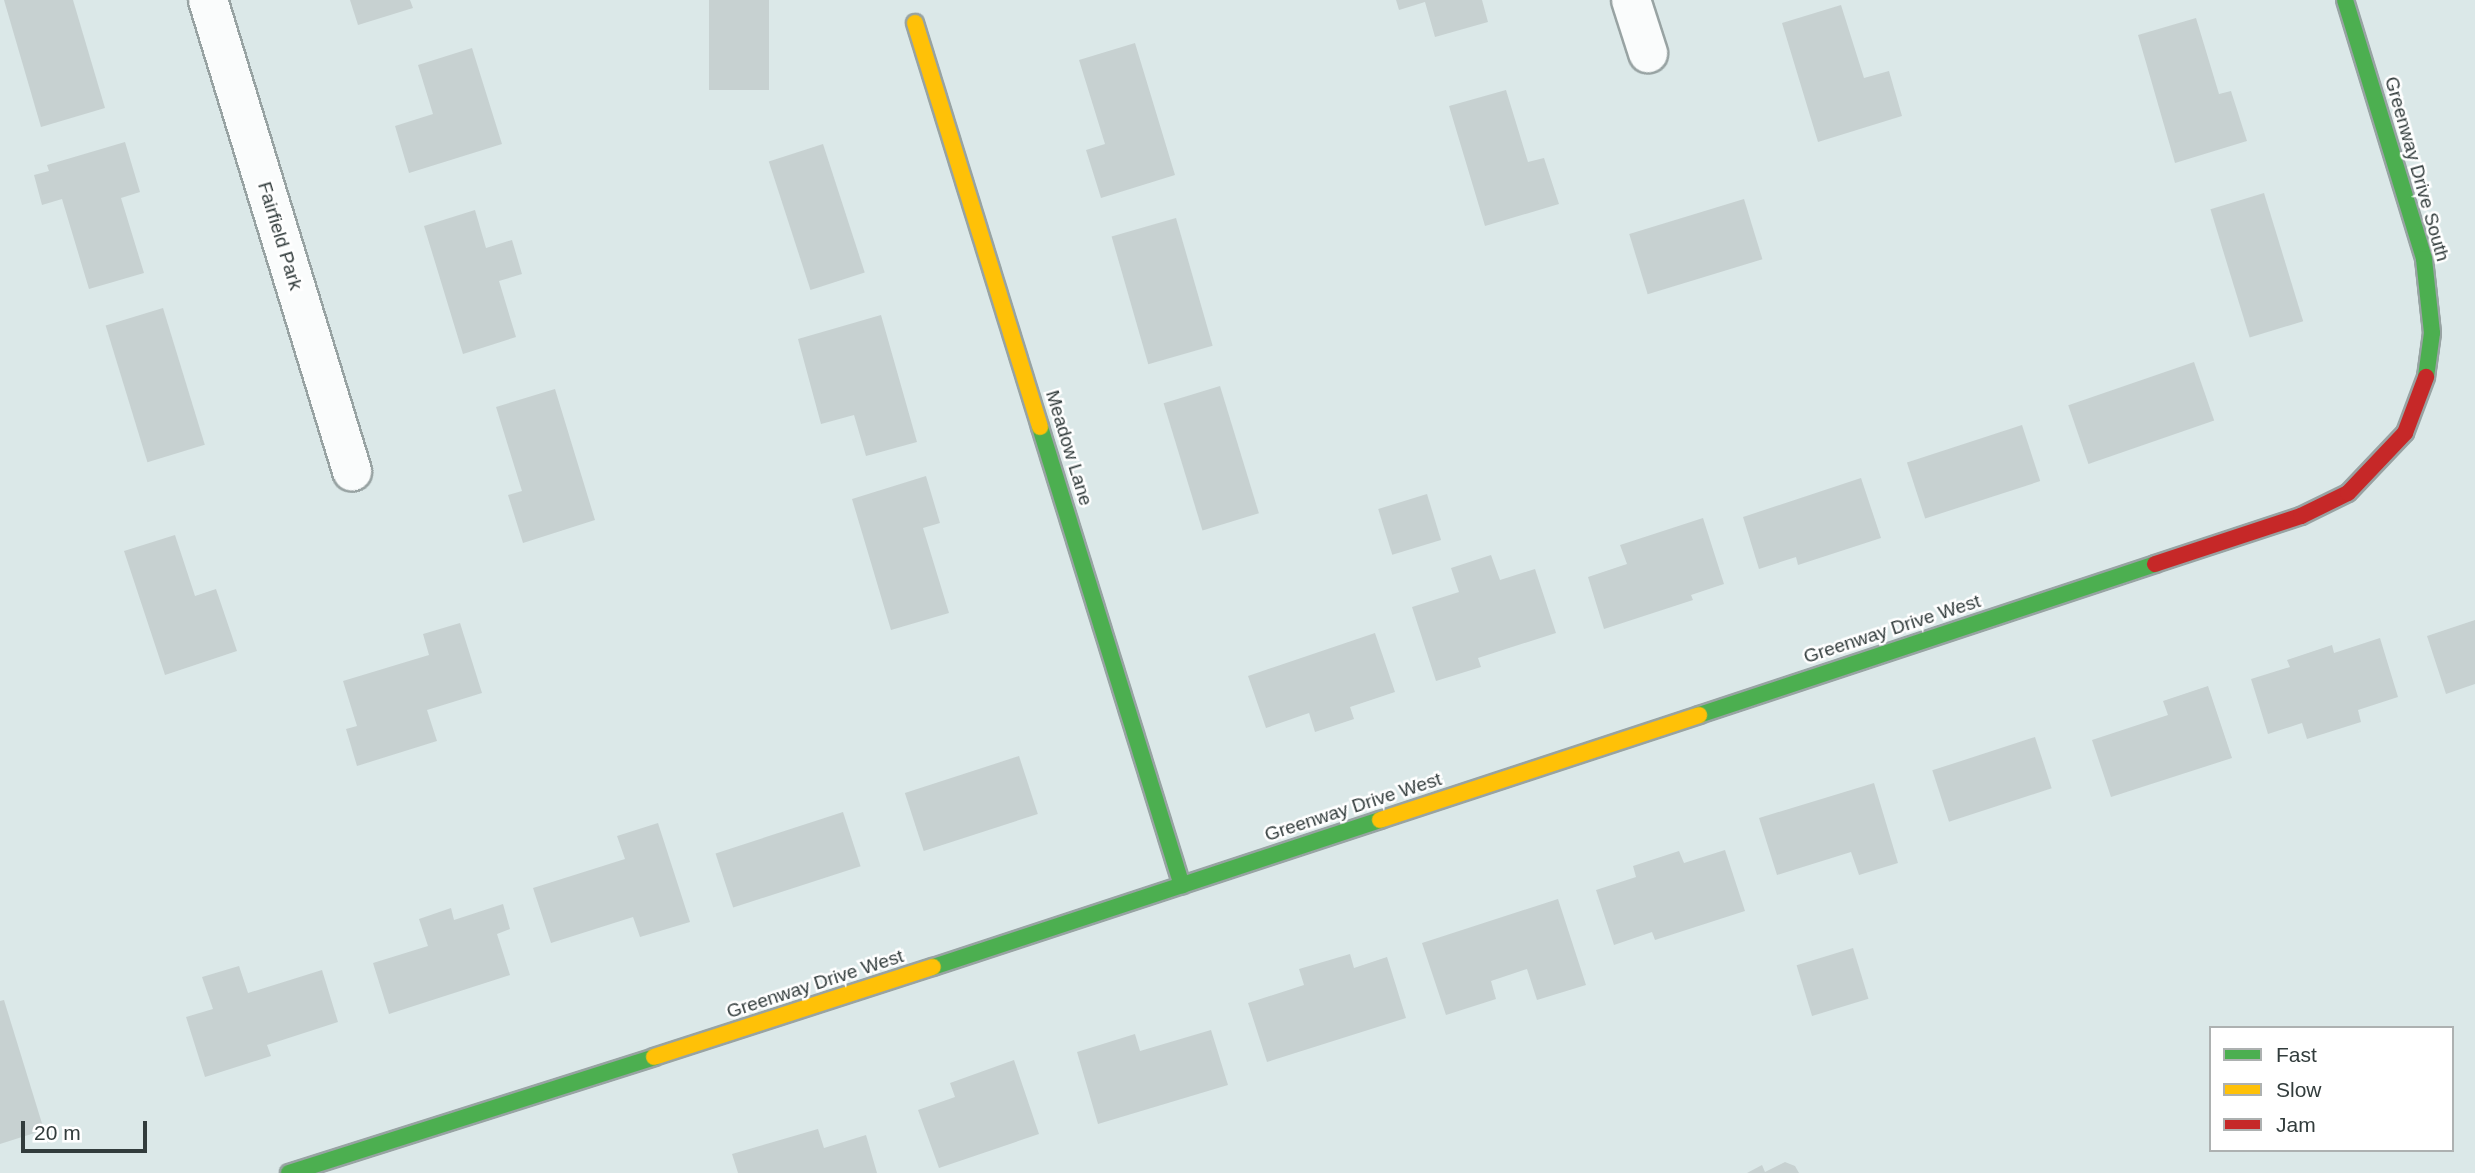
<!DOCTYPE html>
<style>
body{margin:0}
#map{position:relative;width:2475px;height:1173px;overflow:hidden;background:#dbe8e8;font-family:Helvetica,sans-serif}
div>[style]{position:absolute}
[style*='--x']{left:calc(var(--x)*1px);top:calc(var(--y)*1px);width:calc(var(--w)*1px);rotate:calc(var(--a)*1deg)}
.building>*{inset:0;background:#c7d1d1;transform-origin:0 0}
.roads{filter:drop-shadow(2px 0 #98a3a3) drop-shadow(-2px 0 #98a3a3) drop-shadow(0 2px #98a3a3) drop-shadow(0 -2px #98a3a3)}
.street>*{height:38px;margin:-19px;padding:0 19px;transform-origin:19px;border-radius:19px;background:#fafcfc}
.fast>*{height:16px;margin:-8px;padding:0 8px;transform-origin:8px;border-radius:8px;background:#4caf50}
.slow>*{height:16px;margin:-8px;padding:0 8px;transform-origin:8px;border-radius:8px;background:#ffc107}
.jam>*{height:16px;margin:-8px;padding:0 8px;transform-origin:8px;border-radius:8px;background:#c62828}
span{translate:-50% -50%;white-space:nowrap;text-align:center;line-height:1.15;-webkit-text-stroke:5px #fff;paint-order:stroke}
.street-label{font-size:19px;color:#323c3c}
.legend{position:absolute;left:2209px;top:1026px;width:245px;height:126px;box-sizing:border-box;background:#fff;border:2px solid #adb1b1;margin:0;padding:9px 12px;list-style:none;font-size:21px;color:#323c3c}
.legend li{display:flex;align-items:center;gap:14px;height:35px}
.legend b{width:35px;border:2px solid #adb1b1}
.scale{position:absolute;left:21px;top:1121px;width:126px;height:32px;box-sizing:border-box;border:4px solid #323c3c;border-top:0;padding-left:9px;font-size:21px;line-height:24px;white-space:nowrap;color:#323c3c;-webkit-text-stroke:5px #fff;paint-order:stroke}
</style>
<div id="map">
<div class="building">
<i style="clip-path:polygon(4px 0,73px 0,105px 108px,41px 127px)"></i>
<i style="clip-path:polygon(350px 0,410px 0,413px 8px,358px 25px)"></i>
<i style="left:709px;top:0;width:60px;height:90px"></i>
<i style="clip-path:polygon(1396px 0,1482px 0,1488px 22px,1435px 37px,1425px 2px,1399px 10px)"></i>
<i style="clip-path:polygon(1841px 5px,1864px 78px,1889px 71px,1902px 116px,1818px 142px,1782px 23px)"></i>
<i style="clip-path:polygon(2196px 18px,2219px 94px,2231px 91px,2247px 141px,2175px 163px,2138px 35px)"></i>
<i style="clip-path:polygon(1135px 43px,1175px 175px,1101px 198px,1086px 150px,1105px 144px,1079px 60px)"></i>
<i style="clip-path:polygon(472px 48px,502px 144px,409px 173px,395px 126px,433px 114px,418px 65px)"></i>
<i style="clip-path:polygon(1506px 90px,1528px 162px,1544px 158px,1559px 204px,1485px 226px,1449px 106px)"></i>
<i style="clip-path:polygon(125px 142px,140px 192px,121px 198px,144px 273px,89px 289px,62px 199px,42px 205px,34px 175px,49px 171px,47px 165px)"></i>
<i style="left:823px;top:144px;width:135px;height:57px;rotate:72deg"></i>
<i style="left:2264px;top:193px;width:134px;height:56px;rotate:73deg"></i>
<i style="left:1744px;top:199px;width:63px;height:120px;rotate:73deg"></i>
<i style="clip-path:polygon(475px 210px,486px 248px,512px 240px,522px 274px,499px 281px,516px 337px,463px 354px,424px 226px)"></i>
<i style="left:1176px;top:218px;width:133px;height:67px;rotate:74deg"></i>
<i style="left:163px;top:308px;width:143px;height:60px;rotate:73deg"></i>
<i style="clip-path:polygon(881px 315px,917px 442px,866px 456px,854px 415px,821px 424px,798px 339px)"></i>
<i style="left:2194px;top:362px;width:62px;height:133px;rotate:71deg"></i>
<i style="left:1220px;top:386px;width:133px;height:59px;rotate:73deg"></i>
<i style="clip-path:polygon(555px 389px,595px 520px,523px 543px,508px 495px,522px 491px,496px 407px)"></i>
<i style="left:2022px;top:425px;width:59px;height:121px;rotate:72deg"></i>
<i style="clip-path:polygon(926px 476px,940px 523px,923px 528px,949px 613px,891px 630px,852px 499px)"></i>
<i style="clip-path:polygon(1861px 478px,1881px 538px,1798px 565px,1796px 557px,1759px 569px,1743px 517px)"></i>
<i style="left:1427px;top:494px;width:48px;height:51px;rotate:73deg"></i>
<i style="clip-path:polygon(1703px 518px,1724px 584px,1691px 595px,1693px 600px,1604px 629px,1588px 577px,1627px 564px,1620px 545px)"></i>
<i style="clip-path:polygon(175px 535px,195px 596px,216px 589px,237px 651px,165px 675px,124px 551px)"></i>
<i style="clip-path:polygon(1491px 555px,1500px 580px,1535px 569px,1556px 633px,1478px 658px,1481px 667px,1436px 681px,1412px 607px,1459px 592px,1451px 568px)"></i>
<i style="clip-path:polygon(2475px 620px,2475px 684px,2446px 694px,2427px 636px)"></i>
<i style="clip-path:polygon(460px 623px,482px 693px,427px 710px,437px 741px,357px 766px,346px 729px,357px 726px,343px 681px,429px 655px,423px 634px)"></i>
<i style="clip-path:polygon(1375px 633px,1395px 692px,1350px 707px,1354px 719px,1315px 732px,1309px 713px,1266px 728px,1248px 676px)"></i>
<i style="clip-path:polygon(2380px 638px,2398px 697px,2358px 710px,2361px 722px,2307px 739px,2302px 723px,2268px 734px,2251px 679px,2290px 667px,2287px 660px,2332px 645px,2334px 653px)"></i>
<i style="clip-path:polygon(2208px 686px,2232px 758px,2111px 797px,2092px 740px,2168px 715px,2163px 701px)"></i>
<i style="left:2035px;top:737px;width:54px;height:108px;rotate:72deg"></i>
<i style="left:1019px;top:756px;width:61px;height:120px;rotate:72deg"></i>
<i style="clip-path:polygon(1874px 783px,1898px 863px,1859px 875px,1851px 852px,1777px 875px,1759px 818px)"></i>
<i style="left:843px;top:812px;width:57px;height:134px;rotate:72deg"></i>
<i style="clip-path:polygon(658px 823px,690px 922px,640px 937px,633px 917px,551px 943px,533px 888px,625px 859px,617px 836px)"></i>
<i style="clip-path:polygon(1725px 850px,1745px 911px,1655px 940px,1652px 932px,1614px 945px,1596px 890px,1636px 877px,1633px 866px,1679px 851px,1684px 863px)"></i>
<i style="clip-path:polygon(1558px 899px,1586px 985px,1537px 1000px,1527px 969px,1491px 981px,1496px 999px,1446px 1015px,1422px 943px)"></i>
<i style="clip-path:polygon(503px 904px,510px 929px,497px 934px,510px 975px,389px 1014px,373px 963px,428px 946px,419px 919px,451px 908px,454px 920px)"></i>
<i style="left:1853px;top:948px;width:53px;height:59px;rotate:73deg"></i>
<i style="clip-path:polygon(1350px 954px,1354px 968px,1387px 957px,1406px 1018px,1267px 1062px,1248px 1003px,1304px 985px,1299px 969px)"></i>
<i style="clip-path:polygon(239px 966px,248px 993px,322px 970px,338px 1022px,267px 1045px,271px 1056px,205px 1077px,186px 1017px,213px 1009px,202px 977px)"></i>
<i style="clip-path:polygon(4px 1000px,44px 1130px,0 1144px,0 1001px)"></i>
<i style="clip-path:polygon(1211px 1030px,1228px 1085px,1098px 1124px,1077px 1052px,1135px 1034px,1140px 1051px)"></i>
<i style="clip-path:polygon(1014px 1060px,1039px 1134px,939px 1168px,918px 1110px,955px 1097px,950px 1083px)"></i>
<i style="clip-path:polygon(818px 1129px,824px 1148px,866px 1135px,877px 1173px,738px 1173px,732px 1154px)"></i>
<i style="clip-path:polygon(1785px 1162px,1795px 1166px,1799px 1173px,1747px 1173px,1762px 1165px,1765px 1172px)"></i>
</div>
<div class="roads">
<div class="street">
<i style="--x:208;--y:0;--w:493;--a:73"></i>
<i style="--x:1631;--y:0;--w:56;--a:72.2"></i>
</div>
<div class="fast">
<i style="--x:2345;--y:0;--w:271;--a:73"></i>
<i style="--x:2424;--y:259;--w:74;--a:83.8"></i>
<i style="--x:2432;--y:333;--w:44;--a:97.8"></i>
<i style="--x:1040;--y:427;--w:480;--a:72.8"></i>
<i style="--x:1699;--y:715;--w:480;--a:-18.3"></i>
<i style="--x:933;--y:967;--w:471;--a:-18.2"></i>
<i style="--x:289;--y:1173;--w:383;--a:-17.6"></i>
</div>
<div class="slow">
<i style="--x:915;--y:23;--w:423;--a:72.8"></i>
<i style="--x:1380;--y:820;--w:336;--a:-18.2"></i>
<i style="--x:654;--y:1057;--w:293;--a:-17.9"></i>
</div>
<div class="jam">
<i style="--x:2155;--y:564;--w:154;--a:-18.2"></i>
<i style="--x:2301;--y:516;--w:52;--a:-26.1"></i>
<i style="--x:2348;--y:493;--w:83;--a:-46.5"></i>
<i style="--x:2405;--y:433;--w:60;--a:-69.4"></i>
</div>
</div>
<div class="street-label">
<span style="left:2417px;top:169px;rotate:74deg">Greenway Drive South</span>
<span style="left:280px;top:236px;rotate:73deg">Fairfield Park</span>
<span style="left:1069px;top:448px;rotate:73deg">Meadow Lane</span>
<span style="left:1892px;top:629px;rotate:-18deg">Greenway Drive West</span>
<span style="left:1353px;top:807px;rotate:-18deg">Greenway Drive West</span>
<span style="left:815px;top:984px;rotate:-18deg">Greenway Drive West</span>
</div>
<ul class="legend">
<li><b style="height:9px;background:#4caf50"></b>Fast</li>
<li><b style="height:9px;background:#ffc107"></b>Slow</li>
<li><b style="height:9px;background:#c62828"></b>Jam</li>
</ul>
<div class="scale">20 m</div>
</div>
